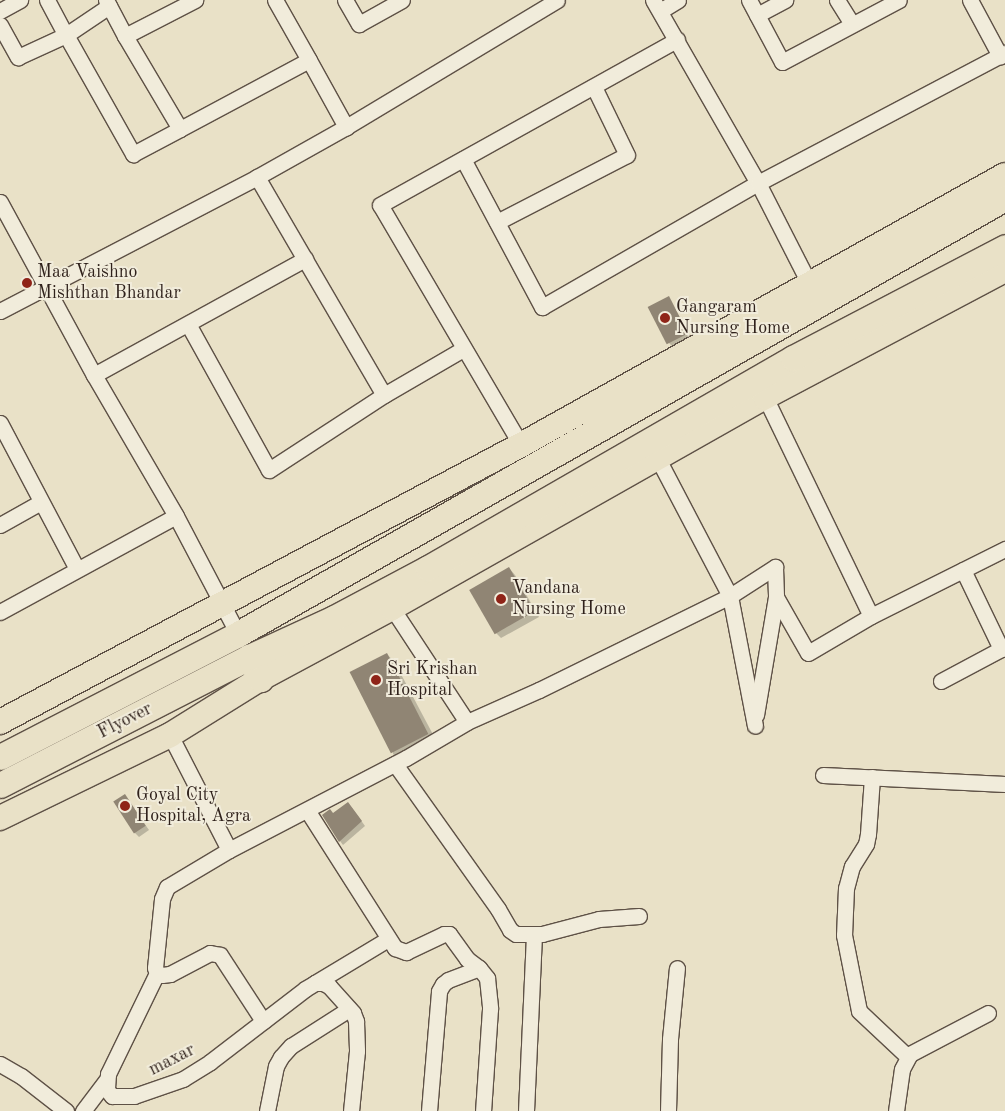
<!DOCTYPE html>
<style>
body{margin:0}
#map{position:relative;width:1005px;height:1111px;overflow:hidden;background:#e9e1c7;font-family:"Old Standard TT",serif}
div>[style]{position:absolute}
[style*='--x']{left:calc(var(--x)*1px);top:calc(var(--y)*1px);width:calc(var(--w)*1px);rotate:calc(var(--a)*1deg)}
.shadow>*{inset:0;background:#0003}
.building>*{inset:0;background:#908574;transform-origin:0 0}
.roads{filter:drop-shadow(1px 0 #5e5146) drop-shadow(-1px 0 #5e5146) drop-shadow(0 1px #5e5146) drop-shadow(0 -1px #5e5146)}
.minor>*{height:15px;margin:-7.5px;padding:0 7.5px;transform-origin:7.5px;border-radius:7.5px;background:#f1ecdb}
.primary>*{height:24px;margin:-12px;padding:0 12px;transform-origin:12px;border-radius:12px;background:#e9e1c7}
.trunk>*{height:25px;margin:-12.5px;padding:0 12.5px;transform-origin:12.5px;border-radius:12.5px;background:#e9e1c7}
.dots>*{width:14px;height:14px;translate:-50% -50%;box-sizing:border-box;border:2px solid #f1ecdb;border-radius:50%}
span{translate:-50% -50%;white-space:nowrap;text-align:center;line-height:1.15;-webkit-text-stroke:4px #f1ecdb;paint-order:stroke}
.poi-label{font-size:18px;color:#2f211b}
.left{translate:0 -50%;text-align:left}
.street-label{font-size:18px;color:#2f211b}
</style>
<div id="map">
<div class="shadow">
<i style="clip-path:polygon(668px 298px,691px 337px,673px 347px,669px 343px)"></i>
<i style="clip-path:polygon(509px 568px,515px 575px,539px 617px,501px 638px,495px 632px)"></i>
<i style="clip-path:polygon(387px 654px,395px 663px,437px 742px,401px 762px,393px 754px)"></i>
<i style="clip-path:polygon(125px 796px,149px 830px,139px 837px,135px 833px)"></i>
<i style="clip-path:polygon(352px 808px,365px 826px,343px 845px,340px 841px,334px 814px)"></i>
</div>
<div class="building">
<i style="left:669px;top:296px;width:42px;height:24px;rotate:63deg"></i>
<i style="left:509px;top:567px;width:51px;height:46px;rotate:60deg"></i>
<i style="left:387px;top:653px;width:91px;height:42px;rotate:63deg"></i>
<i style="left:125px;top:794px;width:38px;height:14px;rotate:57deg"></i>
<i style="clip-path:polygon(348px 802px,362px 821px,339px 842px,322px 815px,330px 809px,333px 813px)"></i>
</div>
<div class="roads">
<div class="minor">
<i style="--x:47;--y:0;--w:40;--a:62"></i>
<i style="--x:66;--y:35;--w:52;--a:-34"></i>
<i style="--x:106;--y:0;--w:41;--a:62.2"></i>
<i style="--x:125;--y:36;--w:79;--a:-27.2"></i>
<i style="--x:345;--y:0;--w:28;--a:60"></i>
<i style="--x:359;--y:24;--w:49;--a:-29.2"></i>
<i style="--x:653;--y:0;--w:211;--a:60.2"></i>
<i style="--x:758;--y:183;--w:114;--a:63"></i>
<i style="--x:749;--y:0;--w:70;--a:62"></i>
<i style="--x:782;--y:62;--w:132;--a:-27.9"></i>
<i style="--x:837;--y:0;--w:28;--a:58"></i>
<i style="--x:970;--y:0;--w:64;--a:61.8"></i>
<i style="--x:0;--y:11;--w:23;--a:-29"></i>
<i style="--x:660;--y:11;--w:21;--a:-31"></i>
<i style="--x:757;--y:15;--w:32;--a:-28"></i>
<i style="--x:0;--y:25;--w:37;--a:61"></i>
<i style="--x:18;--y:57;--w:53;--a:-24.6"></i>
<i style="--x:66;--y:35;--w:137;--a:60.6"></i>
<i style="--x:133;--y:154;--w:53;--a:-28"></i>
<i style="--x:125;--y:36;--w:108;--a:59.4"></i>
<i style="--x:180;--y:129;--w:146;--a:-28.1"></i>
<i style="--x:309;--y:60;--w:69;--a:-119.5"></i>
<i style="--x:309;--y:60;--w:77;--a:61.1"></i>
<i style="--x:463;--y:159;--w:168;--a:61.9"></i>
<i style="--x:542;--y:307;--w:249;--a:-29.9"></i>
<i style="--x:758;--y:183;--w:279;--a:-27.8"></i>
<i style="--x:257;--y:177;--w:252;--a:59.8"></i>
<i style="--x:0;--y:202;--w:197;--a:61.5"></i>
<i style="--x:94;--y:375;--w:163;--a:59.8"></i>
<i style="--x:176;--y:516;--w:133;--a:62.3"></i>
<i style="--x:497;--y:222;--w:146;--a:-27.3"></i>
<i style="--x:627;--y:155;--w:76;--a:-115.9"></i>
<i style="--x:0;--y:311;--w:290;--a:-27.5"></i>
<i style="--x:257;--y:177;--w:102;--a:-29.3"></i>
<i style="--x:346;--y:127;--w:246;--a:-31"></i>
<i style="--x:188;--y:324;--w:167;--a:61"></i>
<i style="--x:269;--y:470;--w:137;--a:-33.1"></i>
<i style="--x:384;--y:395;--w:91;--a:-30.2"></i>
<i style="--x:94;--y:375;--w:241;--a:-28.8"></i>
<i style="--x:765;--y:397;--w:243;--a:64.2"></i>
<i style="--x:871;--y:616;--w:150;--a:-26.6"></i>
<i style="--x:0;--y:423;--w:165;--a:62.2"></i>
<i style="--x:521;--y:445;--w:278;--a:-120.4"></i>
<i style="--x:380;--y:205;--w:340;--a:-29.1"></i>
<i style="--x:658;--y:459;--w:155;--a:62.3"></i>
<i style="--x:730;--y:596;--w:132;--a:79.1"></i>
<i style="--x:0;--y:525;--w:47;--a:-29.3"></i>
<i style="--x:963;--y:570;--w:88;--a:64.3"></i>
<i style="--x:392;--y:608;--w:136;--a:56.7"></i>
<i style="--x:467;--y:722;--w:79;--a:-24"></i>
<i style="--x:539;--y:690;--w:213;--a:-26.2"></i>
<i style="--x:730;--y:596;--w:54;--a:-32.8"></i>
<i style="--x:775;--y:567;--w:30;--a:88"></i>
<i style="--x:776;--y:597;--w:64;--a:60.3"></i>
<i style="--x:808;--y:653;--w:73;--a:-30.4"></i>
<i style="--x:0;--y:612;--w:200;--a:-28.6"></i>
<i style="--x:941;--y:681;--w:72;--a:-28"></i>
<i style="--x:756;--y:715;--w:120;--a:-80.4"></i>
<i style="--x:170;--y:735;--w:129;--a:62.8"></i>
<i style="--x:229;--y:850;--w:199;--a:-27.5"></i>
<i style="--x:406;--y:758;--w:71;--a:-30.5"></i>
<i style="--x:395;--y:764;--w:178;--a:54.6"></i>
<i style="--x:498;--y:909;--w:24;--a:60"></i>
<i style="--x:510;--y:930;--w:7;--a:34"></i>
<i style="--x:516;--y:934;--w:26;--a:0"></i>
<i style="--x:542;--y:934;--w:59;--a:-14.7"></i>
<i style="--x:599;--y:919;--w:40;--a:-4.3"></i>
<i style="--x:823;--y:775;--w:182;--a:2.8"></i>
<i style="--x:872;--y:777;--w:57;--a:94"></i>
<i style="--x:868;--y:834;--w:10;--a:101"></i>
<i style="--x:866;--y:844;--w:26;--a:122"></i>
<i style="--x:852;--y:866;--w:23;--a:105"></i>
<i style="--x:846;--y:888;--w:47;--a:92.4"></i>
<i style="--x:844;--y:935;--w:77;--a:78.8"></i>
<i style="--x:859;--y:1011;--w:67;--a:43.2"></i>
<i style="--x:307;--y:810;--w:164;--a:57.5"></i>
<i style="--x:395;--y:948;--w:12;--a:20"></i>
<i style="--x:406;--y:952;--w:42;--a:-25.3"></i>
<i style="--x:444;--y:934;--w:5;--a:0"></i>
<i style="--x:449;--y:934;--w:31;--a:54"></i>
<i style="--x:467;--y:959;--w:15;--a:37"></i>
<i style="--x:479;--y:968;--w:13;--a:51"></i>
<i style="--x:487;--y:978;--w:31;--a:84"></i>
<i style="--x:490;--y:1009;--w:102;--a:93.9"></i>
<i style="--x:229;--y:850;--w:72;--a:149.2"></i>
<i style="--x:167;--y:887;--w:13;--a:113"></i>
<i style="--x:162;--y:899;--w:69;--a:95.8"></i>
<i style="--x:155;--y:968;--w:5;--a:68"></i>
<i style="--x:157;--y:973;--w:5;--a:22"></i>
<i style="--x:162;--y:975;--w:8;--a:-7"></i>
<i style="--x:170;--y:974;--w:45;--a:-27.7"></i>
<i style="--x:210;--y:953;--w:10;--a:11"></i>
<i style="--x:220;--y:955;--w:79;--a:56.9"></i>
<i style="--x:157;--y:973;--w:112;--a:115.9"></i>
<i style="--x:108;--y:1074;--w:16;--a:94"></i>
<i style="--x:107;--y:1090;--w:8;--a:50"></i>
<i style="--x:112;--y:1096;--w:22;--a:0"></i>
<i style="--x:134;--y:1096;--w:52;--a:-19.1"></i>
<i style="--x:183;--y:1079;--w:32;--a:-32"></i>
<i style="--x:210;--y:1062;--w:120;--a:-37.5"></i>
<i style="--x:305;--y:989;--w:12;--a:-31"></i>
<i style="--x:315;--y:983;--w:8;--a:0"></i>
<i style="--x:323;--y:983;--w:7;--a:27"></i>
<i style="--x:329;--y:986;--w:36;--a:48"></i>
<i style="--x:353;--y:1013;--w:9;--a:69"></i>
<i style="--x:356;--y:1021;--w:30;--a:88"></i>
<i style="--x:357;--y:1051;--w:60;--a:95.7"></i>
<i style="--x:315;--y:983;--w:85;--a:-31.1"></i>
<i style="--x:0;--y:1064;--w:24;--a:30"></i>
<i style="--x:21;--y:1076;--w:57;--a:37.9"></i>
<i style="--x:83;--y:1111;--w:38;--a:-53"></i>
<i style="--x:267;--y:1111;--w:46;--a:-78.7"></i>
<i style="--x:276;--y:1066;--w:10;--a:-61"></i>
<i style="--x:281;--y:1057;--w:15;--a:-48"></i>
<i style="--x:291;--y:1046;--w:69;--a:-32.5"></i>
<i style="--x:429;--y:1111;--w:120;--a:-85.2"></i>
<i style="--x:439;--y:991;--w:8;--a:-60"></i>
<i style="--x:443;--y:984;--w:6;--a:-39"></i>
<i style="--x:448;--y:980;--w:33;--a:-21"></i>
<i style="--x:526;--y:1111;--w:177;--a:-87.4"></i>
<i style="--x:668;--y:1111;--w:72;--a:-88.4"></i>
<i style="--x:670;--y:1039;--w:71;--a:-84.4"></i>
<i style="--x:896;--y:1111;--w:42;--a:-81.9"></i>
<i style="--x:902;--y:1069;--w:17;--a:-62"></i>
<i style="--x:910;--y:1054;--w:88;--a:-27.7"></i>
</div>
<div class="primary">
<i style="--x:0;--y:722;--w:590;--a:-28"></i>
<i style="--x:521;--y:445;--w:554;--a:-29.16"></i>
<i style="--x:0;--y:818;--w:189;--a:-26"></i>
<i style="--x:170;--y:735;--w:106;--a:-31.9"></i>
<i style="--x:260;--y:679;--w:150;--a:-28.3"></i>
<i style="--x:392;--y:608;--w:429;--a:-29.5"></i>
<i style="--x:765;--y:397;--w:272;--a:-27.9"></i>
</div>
<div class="trunk">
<i style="--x:249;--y:657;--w:25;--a:63"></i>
<i style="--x:0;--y:757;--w:268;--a:-27.3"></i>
<i style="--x:238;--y:634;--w:882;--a:-29.62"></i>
<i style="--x:0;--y:785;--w:280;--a:-27.2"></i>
<i style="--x:249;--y:657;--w:94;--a:-24.6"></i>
<i style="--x:334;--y:618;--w:106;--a:-28"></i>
<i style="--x:428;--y:568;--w:421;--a:-29.9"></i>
<i style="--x:793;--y:358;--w:239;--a:-27.6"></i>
</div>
</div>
<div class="dots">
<i style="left:27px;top:283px;background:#8f2418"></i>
<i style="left:665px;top:318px;background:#8f2418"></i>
<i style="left:501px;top:599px;background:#8f2418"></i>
<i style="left:376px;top:680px;background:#8f2418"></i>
<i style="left:125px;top:806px;background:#8f2418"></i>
</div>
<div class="poi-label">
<span class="left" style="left:37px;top:283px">Maa Vaishno<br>Mishthan Bhandar</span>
<span class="left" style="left:676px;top:318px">Gangaram<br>Nursing Home</span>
<span class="left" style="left:512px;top:599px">Vandana<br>Nursing Home</span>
<span class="left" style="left:387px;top:680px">Sri Krishan<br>Hospital</span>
<span class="left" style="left:136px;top:806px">Goyal City<br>Hospital, Agra</span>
</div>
<div class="street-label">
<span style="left:125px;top:721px;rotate:-27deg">Flyover</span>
<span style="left:172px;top:1060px;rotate:-27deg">maxar</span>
</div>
</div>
